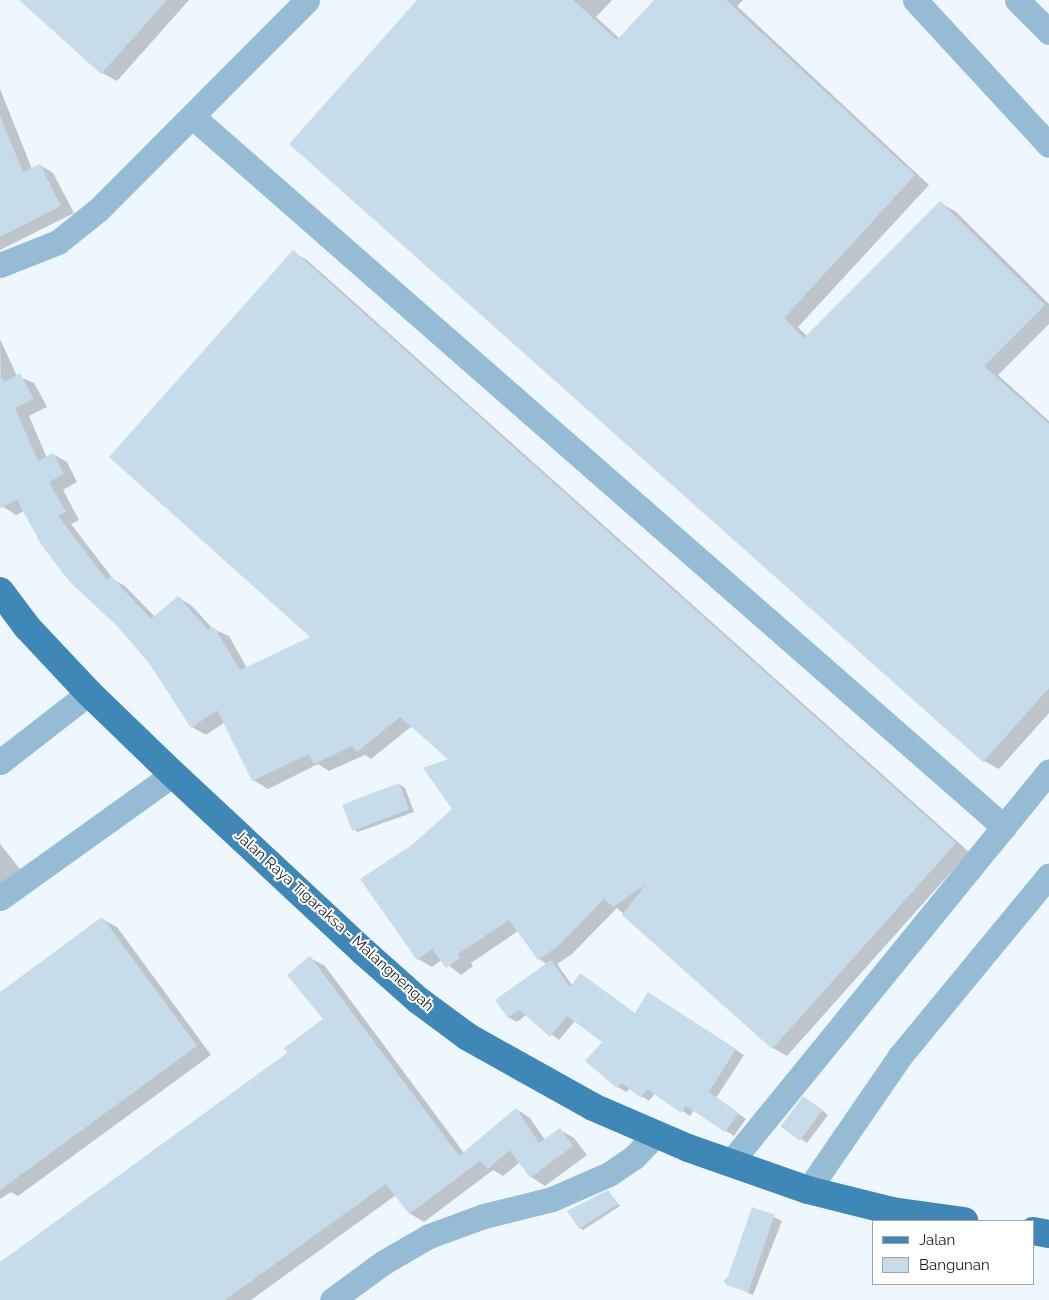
<!DOCTYPE html>
<style>
body{margin:0}
#map{position:relative;width:1049px;height:1300px;overflow:hidden;background:#eef7fd;font-family:Raleway,sans-serif}
div>[style]{position:absolute}
[style*='--x']{left:calc(var(--x)*1px);top:calc(var(--y)*1px);width:calc(var(--w)*1px);rotate:calc(var(--a)*1deg)}
.shadow>*{inset:0;background:#0003}
.building>*{inset:0;background:#c7dceb;transform-origin:0 0}
.minor>*{height:25px;margin:-12.5px;padding:0 12.5px;transform-origin:12.5px;border-radius:12.5px;background:#96bbd5}
.major>*{height:28px;margin:-14px;padding:0 14px;transform-origin:14px;border-radius:14px;background:#3e87b6}
span{translate:-50% -50%;white-space:nowrap;text-align:center;line-height:1.15;-webkit-text-stroke:4px #fff;paint-order:stroke}
.street-label{font-size:15px;color:#151d22}
.legend{position:absolute;left:872px;top:1220px;width:162px;height:65px;box-sizing:border-box;background:#fff;border:1px solid #a1a5a7;margin:0;padding:6px 9px;list-style:none;font-size:15px;color:#151d22}
.legend li{display:flex;align-items:center;gap:10px;height:25px}
.legend b{width:25px;border:1px solid #a1a5a7}
</style>
<div id="map">
<div class="shadow">
<i style="clip-path:polygon(20px 0,189px 0,117px 81px,102px 73px)"></i>
<i style="clip-path:polygon(419px 0,612px 0,596px 17px,620px 39px,656px 0,743px 0,737px 6px,929px 185px,798px 327px,808px 337px,941px 203px,956px 212px,1049px 304px,1049px 324px,998px 375px,1049px 421px,1049px 713px,999px 769px,984px 761px,291px 143px)"></i>
<i style="clip-path:polygon(0 89px,32px 169px,40px 165px,53px 173px,74px 213px,0 250px)"></i>
<i style="clip-path:polygon(293px 252px,307px 260px,969px 852px,787px 1056px,773px 1048px,617px 908px,572px 954px,557px 964px,572px 985px,636px 1014px,656px 999px,744px 1055px,716px 1098px,746px 1119px,734px 1136px,694px 1110px,690px 1116px,655px 1093px,649px 1101px,630px 1088px,626px 1092px,618px 1087px,587px 1061px,604px 1041px,575px 1021px,559px 1040px,526px 1015px,517px 1022px,508px 1017px,547px 964px,539px 959px,518px 931px,471px 963px,473px 966px,461px 975px,442px 960px,432px 967px,418px 959px,414px 845px,454px 809px,450px 760px,412px 726px,371px 759px,365px 755px,329px 771px,318px 764px,268px 789px,253px 780px,225px 722px,206px 735px,192px 727px,150px 662px,24px 511px,16px 515px,2px 506px,0 339px,17px 376px,34px 383px,47px 407px,29px 416px,47px 458px,53px 454px,67px 462px,77px 482px,63px 490px,79px 520px,71px 524px,114px 580px,125px 586px,155px 617px,178px 597px,192px 606px,213px 629px,229px 636px,247px 668px,313px 637px)"></i>
<i style="clip-path:polygon(399px 784px,405px 788px,414px 812px,358px 832px,353px 829px)"></i>
<i style="clip-path:polygon(0 844px,20px 869px,0 885px)"></i>
<i style="clip-path:polygon(102px 919px,117px 927px,211px 1055px,18px 1196px,11px 1192px,0 1199px,0 994px)"></i>
<i style="clip-path:polygon(310px 958px,325px 966px,464px 1153px,516px 1109px,530px 1118px,545px 1140px,560px 1130px,574px 1138px,587px 1155px,545px 1186px,531px 1177px,520px 1162px,503px 1176px,493px 1170px,424px 1222px,409px 1213px,396px 1195px,251px 1300px,0 1300px,0 1264px,289px 1053px,325px 1019px)"></i>
<i style="clip-path:polygon(811px 1102px,828px 1115px,807px 1143px,781px 1125px)"></i>
<i style="clip-path:polygon(608px 1191px,620px 1206px,583px 1230px,580px 1228px)"></i>
<i style="clip-path:polygon(774px 1217px,782px 1221px,753px 1295px,724px 1282px)"></i>
</div>
<div class="building">
<i style="clip-path:polygon(19px 0,167px 0,101px 74px)"></i>
<i style="clip-path:polygon(417px 0,573px 0,617px 40px,654px 0,726px 0,915px 175px,784px 318px,804px 338px,940px 201px,1045px 305px,984px 366px,1049px 424px,1049px 688px,983px 762px,289px 144px)"></i>
<i style="clip-path:polygon(0 116px,23px 172px,40px 164px,61px 206px,0 237px)"></i>
<i style="clip-path:polygon(293px 250px,956px 843px,772px 1049px,622px 915px,646px 884px,613px 907px,604px 899px,558px 946px,538px 960px,509px 920px,458px 954px,460px 958px,446px 968px,432px 949px,417px 960px,360px 879px,413px 844px,452px 809px,423px 768px,448px 759px,400px 717px,357px 752px,352px 746px,314px 764px,309px 754px,252px 781px,217px 710px,191px 728px,149px 663px,117px 626px,70px 582px,42px 546px,17px 500px,0 508px,0 374px,4px 382px,20px 373px,34px 399px,15px 408px,38px 461px,53px 453px,64px 474px,49px 482px,66px 512px,58px 516px,107px 580px,111px 576px,151px 619px,178px 596px,208px 630px,214px 627px,240px 670px,310px 637px,109px 457px)"></i>
<i style="left:399px;top:783px;width:28px;height:61px;rotate:69deg"></i>
<i style="clip-path:polygon(102px 917px,197px 1046px,0 1190px,0 992px)"></i>
<i style="clip-path:polygon(310px 956px,459px 1156px,516px 1108px,539px 1143px,560px 1128px,573px 1146px,530px 1178px,510px 1150px,488px 1169px,480px 1161px,409px 1214px,386px 1184px,225px 1300px,0 1300px,0 1262px,287px 1053px,284px 1048px,323px 1019px,287px 975px)"></i>
<i style="clip-path:polygon(551px 960px,570px 987px,580px 973px,635px 1013px,648px 992px,736px 1049px,709px 1092px,739px 1113px,725px 1132px,686px 1106px,681px 1113px,647px 1089px,641px 1098px,622px 1083px,617px 1088px,585px 1061px,602px 1042px,567px 1016px,550px 1037px,519px 1010px,508px 1018px,495px 1000px)"></i>
<i style="left:803px;top:1096px;width:24px;height:38px;rotate:36deg"></i>
<i style="clip-path:polygon(608px 1190px,618px 1204px,579px 1229px,567px 1211px)"></i>
<i style="left:752px;top:1207px;width:24px;height:82px;rotate:19deg"></i>
</div>
<div class="minor">
<i style="--x:915;--y:0;--w:197;--a:47.3"></i>
<i style="--x:1017;--y:0;--w:45;--a:45"></i>
<i style="--x:193;--y:117;--w:1078;--a:41.2"></i>
<i style="--x:0;--y:265;--w:62;--a:-21.6"></i>
<i style="--x:58;--y:242;--w:51;--a:-38.7"></i>
<i style="--x:98;--y:210;--w:296;--a:-45.1"></i>
<i style="--x:0;--y:762;--w:113;--a:-37.8"></i>
<i style="--x:0;--y:898;--w:213;--a:-35.6"></i>
<i style="--x:730;--y:1163;--w:505;--a:-50.86"></i>
<i style="--x:808;--y:1190;--w:163;--a:-55.5"></i>
<i style="--x:900;--y:1056;--w:234;--a:-50.5"></i>
<i style="--x:332;--y:1300;--w:64;--a:-36.2"></i>
<i style="--x:384;--y:1262;--w:52;--a:-30"></i>
<i style="--x:429;--y:1236;--w:59;--a:-20"></i>
<i style="--x:484;--y:1216;--w:70;--a:-14"></i>
<i style="--x:552;--y:1199;--w:62;--a:-23.7"></i>
<i style="--x:609;--y:1174;--w:30;--a:-34"></i>
<i style="--x:634;--y:1157;--w:32;--a:-46"></i>
</div>
<div class="major">
<i style="--x:0;--y:591;--w:45;--a:53.1"></i>
<i style="--x:27;--y:627;--w:91;--a:46.8"></i>
<i style="--x:89;--y:693;--w:117;--a:44"></i>
<i style="--x:173;--y:774;--w:262;--a:43"></i>
<i style="--x:365;--y:953;--w:71;--a:41.6"></i>
<i style="--x:418;--y:1000;--w:62;--a:36.5"></i>
<i style="--x:468;--y:1037;--w:143;--a:29.2"></i>
<i style="--x:593;--y:1107;--w:103;--a:23.3"></i>
<i style="--x:688;--y:1148;--w:127;--a:19.3"></i>
<i style="--x:808;--y:1190;--w:87;--a:14"></i>
<i style="--x:892;--y:1211;--w:73;--a:7.9"></i>
<i style="--x:1033;--y:1231;--w:16;--a:11"></i>
</div>
<div class="street-label">
<span style="left:334px;top:921px;rotate:42deg">Jalan Raya Tigaraksa - Malangnengah</span>
</div>
<ul class="legend">
<li><b style="height:6px;background:#3e87b6"></b>Jalan</li>
<li><b style="height:14px;background:#c7dceb"></b>Bangunan</li>
</ul>
</div>
